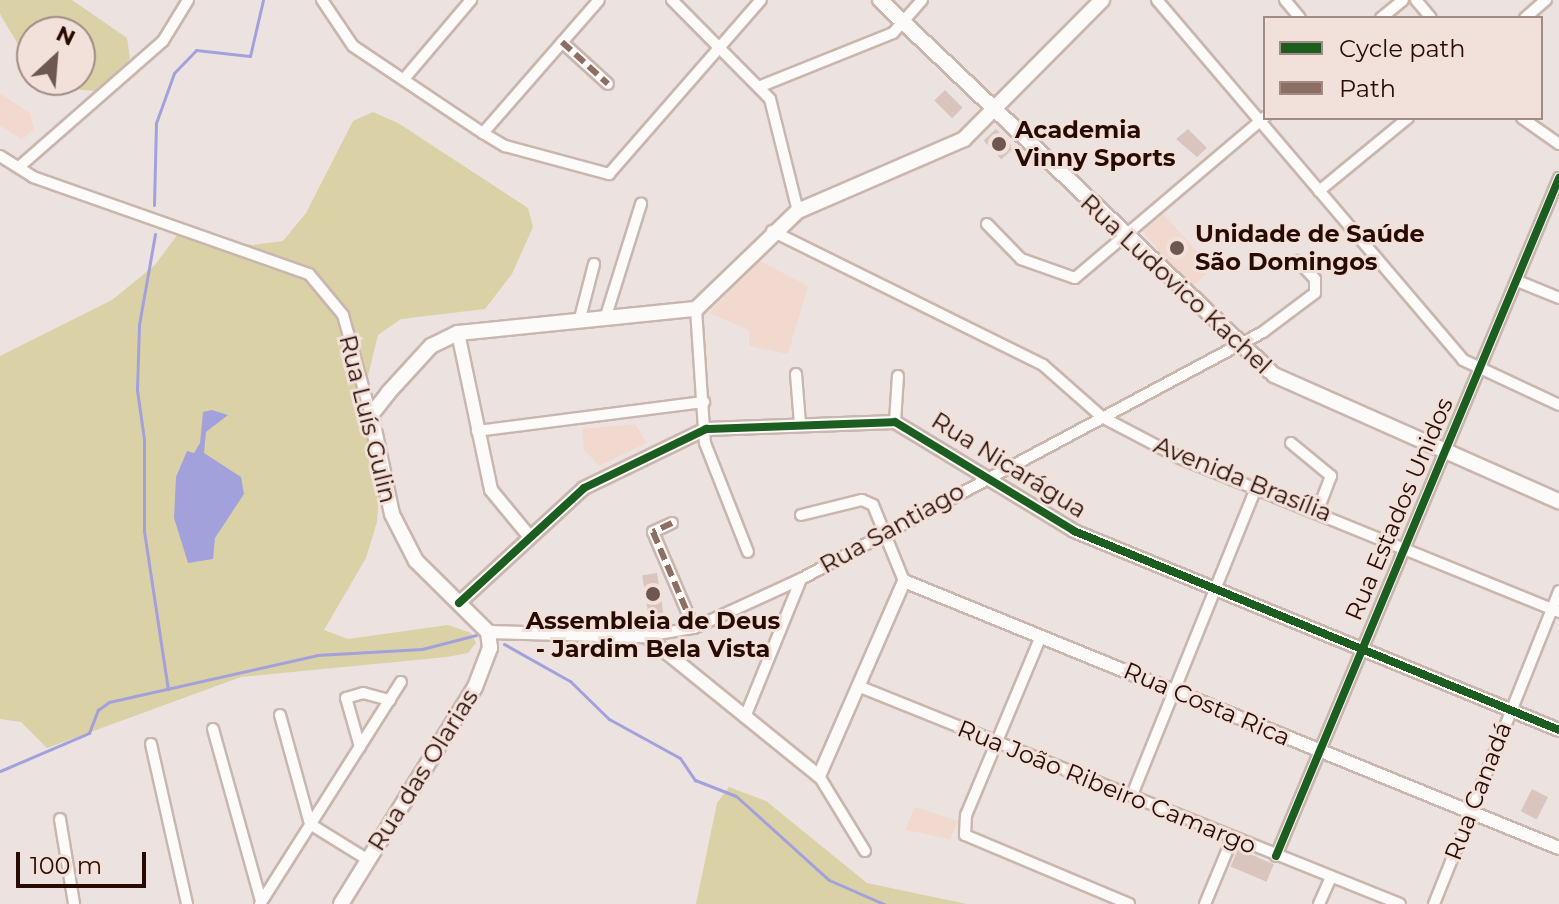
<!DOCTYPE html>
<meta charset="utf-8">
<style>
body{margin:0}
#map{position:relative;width:1559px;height:904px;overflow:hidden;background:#ece3e0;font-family:Montserrat,sans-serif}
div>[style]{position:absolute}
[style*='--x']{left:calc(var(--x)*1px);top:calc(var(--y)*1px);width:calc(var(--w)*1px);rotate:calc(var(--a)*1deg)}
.built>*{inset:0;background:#f2d9d0}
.green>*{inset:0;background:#dbd1a6}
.water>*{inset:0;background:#a3a1dc}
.stream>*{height:3px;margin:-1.5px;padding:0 1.5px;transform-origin:1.5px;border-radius:1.5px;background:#a3a1dc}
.building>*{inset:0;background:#d9c5bd;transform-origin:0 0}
.roads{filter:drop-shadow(2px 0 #c9b6ae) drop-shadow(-2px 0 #c9b6ae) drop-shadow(0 2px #c9b6ae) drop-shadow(0 -2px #c9b6ae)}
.minor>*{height:10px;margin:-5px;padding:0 5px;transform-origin:5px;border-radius:5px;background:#fcfbfa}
.tertiary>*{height:12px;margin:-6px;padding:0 6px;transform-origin:6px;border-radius:6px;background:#fcfbfa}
.secondary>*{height:14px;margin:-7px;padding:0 7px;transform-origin:7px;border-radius:7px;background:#fcfbfa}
.quiet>*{height:6px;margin-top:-3px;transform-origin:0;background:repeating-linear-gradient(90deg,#8d6e63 0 12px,transparent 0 18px)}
.cycleway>*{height:8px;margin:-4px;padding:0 4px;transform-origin:4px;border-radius:4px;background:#1b5e20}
.dots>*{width:22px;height:22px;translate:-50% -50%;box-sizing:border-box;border:4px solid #f2e1da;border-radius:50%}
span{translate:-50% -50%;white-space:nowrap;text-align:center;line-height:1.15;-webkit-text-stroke:6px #f2e1da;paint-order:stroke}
.poi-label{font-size:24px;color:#280b02;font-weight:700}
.left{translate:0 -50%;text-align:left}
.street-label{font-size:24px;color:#280b02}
.legend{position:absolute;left:1263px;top:16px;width:280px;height:104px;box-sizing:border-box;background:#f2e1da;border:2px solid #a18b84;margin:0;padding:10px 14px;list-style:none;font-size:24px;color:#280b02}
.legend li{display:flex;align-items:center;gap:16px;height:40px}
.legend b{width:40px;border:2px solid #a18b84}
.north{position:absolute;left:16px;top:16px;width:80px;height:80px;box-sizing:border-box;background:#f2e1da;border:2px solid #a18b84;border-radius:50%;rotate:26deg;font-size:22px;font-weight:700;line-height:32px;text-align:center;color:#280b02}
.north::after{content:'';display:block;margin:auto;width:28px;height:36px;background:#6d5750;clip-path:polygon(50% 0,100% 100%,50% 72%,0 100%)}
.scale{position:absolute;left:16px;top:852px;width:130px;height:36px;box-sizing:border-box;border:4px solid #280b02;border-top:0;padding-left:10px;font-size:24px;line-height:28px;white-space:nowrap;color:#280b02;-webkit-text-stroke:6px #f2e1da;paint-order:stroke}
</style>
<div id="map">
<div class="built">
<i style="clip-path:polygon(0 93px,30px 113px,34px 129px,22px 140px,0 125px)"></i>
<i style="clip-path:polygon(1163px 214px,1213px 268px,1190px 289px,1143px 231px)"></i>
<i style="clip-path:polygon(758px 260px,808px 286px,788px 354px,749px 346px,749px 330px,709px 313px)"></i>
<i style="clip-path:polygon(635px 424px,647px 443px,599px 466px,584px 450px,582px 429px)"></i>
<i style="clip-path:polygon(915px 807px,958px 821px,950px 839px,905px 830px)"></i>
</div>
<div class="green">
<i style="clip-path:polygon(0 0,72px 0,127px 38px,130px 58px,116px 77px,94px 91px,59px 88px,46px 80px,80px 80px,80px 32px,32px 32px,32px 68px,0 14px)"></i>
<i style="clip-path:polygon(373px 112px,398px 123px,528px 208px,533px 227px,512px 274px,485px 309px,401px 319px,378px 335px,367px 380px,380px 484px,377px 522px,366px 558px,324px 630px,348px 639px,448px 625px,471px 633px,476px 643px,468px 653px,447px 657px,241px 677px,47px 748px,21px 722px,0 719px,0 356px,112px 300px,155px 265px,177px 235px,253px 245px,283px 241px,306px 213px,353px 121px)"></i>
<i style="clip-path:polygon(729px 787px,766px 801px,867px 883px,967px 904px,696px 904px,717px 803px)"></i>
</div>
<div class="water">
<i style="clip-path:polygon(212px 410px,228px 415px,206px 432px,204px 453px,241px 477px,244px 494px,215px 538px,213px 559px,188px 563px,174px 518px,176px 477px,187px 451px,194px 453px,200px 443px,203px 412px)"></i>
</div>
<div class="stream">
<i style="--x:154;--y:205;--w:82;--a:-88.6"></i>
<i style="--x:156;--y:123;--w:53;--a:-70.2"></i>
<i style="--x:174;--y:73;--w:32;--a:-46"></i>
<i style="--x:196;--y:50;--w:54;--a:6.3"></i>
<i style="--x:250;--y:56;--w:57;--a:-76.9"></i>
<i style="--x:155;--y:234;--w:92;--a:100"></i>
<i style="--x:139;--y:325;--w:65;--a:91.8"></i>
<i style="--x:137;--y:390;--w:49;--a:81.9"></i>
<i style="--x:144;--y:439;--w:92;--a:90"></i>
<i style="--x:144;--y:531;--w:160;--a:81.4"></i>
<i style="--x:504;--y:644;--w:76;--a:29.3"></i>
<i style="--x:570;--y:681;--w:54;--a:44.3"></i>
<i style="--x:609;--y:719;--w:81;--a:28.8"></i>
<i style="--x:680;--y:758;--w:27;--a:56"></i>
<i style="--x:695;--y:780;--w:44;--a:21.3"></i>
<i style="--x:736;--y:796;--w:125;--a:42.1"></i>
<i style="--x:829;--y:880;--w:60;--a:23.6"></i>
<i style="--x:0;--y:771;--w:97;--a:-23.1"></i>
<i style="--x:89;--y:733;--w:25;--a:-69"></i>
<i style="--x:98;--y:710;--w:14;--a:-36"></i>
<i style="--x:109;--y:702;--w:213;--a:-12.7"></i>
<i style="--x:317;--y:655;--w:105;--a:-3.3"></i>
<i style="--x:422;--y:649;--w:56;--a:-14.5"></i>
</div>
<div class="building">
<i style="left:945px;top:90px;width:25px;height:15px;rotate:45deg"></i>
<i style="left:996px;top:129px;width:26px;height:17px;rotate:47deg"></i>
<i style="clip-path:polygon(1188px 129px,1207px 148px,1197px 157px,1176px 139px)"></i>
<i style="left:657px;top:573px;width:40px;height:15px;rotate:81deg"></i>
<i style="left:1532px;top:789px;width:18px;height:25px;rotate:27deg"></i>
<i style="left:1238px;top:849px;width:39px;height:19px;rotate:23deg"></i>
</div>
<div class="roads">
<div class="minor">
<i style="--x:322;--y:0;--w:55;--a:56"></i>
<i style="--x:353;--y:46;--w:156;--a:33.8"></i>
<i style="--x:483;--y:133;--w:26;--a:31"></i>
<i style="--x:505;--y:146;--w:108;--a:15.1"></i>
<i style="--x:609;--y:174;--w:231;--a:-48.9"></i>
<i style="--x:672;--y:0;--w:139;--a:45.3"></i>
<i style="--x:770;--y:99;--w:115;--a:76"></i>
<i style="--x:1157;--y:0;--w:472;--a:49.6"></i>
<i style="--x:1463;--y:360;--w:106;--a:25.1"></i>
<i style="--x:1285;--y:0;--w:23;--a:50"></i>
<i style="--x:1416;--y:0;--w:23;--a:50"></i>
<i style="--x:1381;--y:18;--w:28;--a:-39"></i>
<i style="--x:1525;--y:18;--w:28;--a:-41"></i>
<i style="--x:562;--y:42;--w:62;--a:42.4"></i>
<i style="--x:404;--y:79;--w:104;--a:-49.7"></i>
<i style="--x:761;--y:86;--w:142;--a:-21.9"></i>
<i style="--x:893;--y:33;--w:44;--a:-48.7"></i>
<i style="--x:1522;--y:118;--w:45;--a:35.1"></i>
<i style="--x:483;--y:133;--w:176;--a:-48.9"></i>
<i style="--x:0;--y:156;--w:39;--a:32"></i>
<i style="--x:33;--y:177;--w:293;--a:19.4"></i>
<i style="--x:309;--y:274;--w:53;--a:50.3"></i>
<i style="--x:343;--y:315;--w:104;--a:74.4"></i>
<i style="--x:19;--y:167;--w:191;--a:-41.2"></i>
<i style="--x:163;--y:41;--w:48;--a:-58.6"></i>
<i style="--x:1319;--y:191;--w:115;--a:-39.4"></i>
<i style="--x:987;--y:224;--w:49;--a:45.8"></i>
<i style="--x:1021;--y:259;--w:57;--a:19.4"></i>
<i style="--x:1075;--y:278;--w:249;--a:-40.3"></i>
<i style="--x:772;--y:231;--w:302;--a:26.3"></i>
<i style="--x:1043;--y:365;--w:79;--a:41.4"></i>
<i style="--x:1102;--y:417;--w:88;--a:27.7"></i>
<i style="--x:1180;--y:458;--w:409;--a:22.1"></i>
<i style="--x:1520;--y:282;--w:42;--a:22.3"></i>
<i style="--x:696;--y:309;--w:134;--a:86.2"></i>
<i style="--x:705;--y:443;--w:117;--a:68.5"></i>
<i style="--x:605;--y:319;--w:121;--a:-72.6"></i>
<i style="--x:579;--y:322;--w:60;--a:-75.5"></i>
<i style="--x:796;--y:374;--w:50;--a:85.4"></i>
<i style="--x:895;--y:422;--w:46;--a:-86.3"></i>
<i style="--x:477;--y:431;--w:229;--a:-7.3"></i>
<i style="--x:1291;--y:443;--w:52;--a:39.5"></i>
<i style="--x:1331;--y:476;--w:36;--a:111"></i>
<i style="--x:801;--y:515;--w:63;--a:-13.8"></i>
<i style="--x:862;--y:500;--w:12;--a:24"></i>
<i style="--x:873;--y:505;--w:82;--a:67.8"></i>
<i style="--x:672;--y:523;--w:21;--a:155"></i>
<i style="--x:653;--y:532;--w:104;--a:66.9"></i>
<i style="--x:646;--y:636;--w:49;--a:-9.5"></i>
<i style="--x:694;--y:628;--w:118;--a:-24.6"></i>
<i style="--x:801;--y:579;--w:524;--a:-28.13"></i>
<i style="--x:1263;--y:332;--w:65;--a:-36.9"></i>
<i style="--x:1315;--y:293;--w:14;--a:-90"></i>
<i style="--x:1315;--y:279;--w:25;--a:-133"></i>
<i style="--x:1041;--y:636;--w:194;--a:112.7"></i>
<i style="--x:966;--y:815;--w:20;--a:93"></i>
<i style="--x:965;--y:835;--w:178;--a:22.8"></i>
<i style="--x:858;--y:686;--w:584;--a:21.91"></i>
<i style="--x:280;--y:715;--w:113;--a:74.6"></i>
<i style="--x:310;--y:824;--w:68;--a:31.8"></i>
<i style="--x:745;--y:717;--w:149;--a:-67.9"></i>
<i style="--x:213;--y:729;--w:179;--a:74.4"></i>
<i style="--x:151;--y:744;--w:164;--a:77.3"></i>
<i style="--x:360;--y:747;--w:51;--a:-105.9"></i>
<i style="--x:346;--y:698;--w:18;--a:-16"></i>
<i style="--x:363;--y:693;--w:28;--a:15"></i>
<i style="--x:819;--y:776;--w:88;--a:58.5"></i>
<i style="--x:1132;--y:795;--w:333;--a:-68"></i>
<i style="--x:60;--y:819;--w:86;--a:80.6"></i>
<i style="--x:1276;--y:856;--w:735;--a:-67.34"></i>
<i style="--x:260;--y:904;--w:263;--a:-57.6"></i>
<i style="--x:1205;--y:904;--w:70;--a:-67.4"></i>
<i style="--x:1319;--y:904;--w:30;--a:-66"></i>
<i style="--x:1434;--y:904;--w:337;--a:-68.2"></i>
</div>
<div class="tertiary">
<i style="--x:458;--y:333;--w:160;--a:78.1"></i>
<i style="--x:491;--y:490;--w:60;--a:50.4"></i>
<i style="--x:459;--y:603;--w:170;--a:-42.6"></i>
<i style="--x:584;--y:488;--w:136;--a:-25.8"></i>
<i style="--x:706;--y:429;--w:189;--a:-2.1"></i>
<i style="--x:895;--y:422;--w:210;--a:31.3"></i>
<i style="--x:1074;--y:531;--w:524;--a:22.31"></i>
<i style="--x:488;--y:632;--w:158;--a:1.5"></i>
<i style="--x:646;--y:636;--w:223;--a:39"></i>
<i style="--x:819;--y:776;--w:213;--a:-66.4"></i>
<i style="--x:904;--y:581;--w:707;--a:22.18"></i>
</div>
<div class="secondary">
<i style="--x:880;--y:0;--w:544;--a:43.58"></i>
<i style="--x:1274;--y:375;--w:312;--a:23.9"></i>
<i style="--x:341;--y:904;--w:255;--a:-58.3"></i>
<i style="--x:475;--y:687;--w:42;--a:-69"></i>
<i style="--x:490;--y:648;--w:16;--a:-97"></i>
<i style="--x:488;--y:632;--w:101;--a:-135.4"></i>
<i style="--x:416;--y:561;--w:53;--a:-117.1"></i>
<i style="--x:392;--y:514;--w:101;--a:-102"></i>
<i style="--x:371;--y:415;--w:28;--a:-52"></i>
<i style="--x:388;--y:393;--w:64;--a:-47.5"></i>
<i style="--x:431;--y:346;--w:30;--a:-26"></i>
<i style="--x:458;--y:333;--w:239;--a:-5.8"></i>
<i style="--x:696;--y:309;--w:141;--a:-43.9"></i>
<i style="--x:798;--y:211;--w:181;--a:-23.4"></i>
<i style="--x:964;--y:139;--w:196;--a:-45.2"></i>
</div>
</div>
<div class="quiet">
<i style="--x:562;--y:42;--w:62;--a:42.4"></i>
<i style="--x:672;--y:523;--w:21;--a:155"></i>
<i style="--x:653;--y:532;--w:104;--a:66.9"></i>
</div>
<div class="cycleway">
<i style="--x:459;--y:603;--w:170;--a:-42.6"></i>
<i style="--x:584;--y:488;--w:136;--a:-25.8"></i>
<i style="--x:706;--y:429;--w:189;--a:-2.1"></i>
<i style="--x:895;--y:422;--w:210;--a:31.3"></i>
<i style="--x:1074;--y:531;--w:524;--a:22.31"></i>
<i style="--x:1276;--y:856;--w:735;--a:-67.34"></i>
</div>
<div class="dots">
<i style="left:999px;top:144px;background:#6d5750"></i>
<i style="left:1177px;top:248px;background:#6d5750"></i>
<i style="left:653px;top:594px;background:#6d5750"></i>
</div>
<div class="poi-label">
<span class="left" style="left:1015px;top:144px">Academia<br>Vinny Sports</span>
<span class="left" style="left:1195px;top:248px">Unidade de Saúde<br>São Domingos</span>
<span style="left:653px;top:635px">Assembleia de Deus<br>- Jardim Bela Vista</span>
</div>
<div class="street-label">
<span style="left:1176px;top:284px;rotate:43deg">Rua Ludovico Kachel</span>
<span style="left:368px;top:419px;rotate:76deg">Rua Luís Gulin</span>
<span style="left:1009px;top:465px;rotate:32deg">Rua Nicarágua</span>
<span style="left:1243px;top:479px;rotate:22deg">Avenida Brasília</span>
<span style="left:1399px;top:509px;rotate:-67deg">Rua Estados Unidos</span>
<span style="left:892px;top:528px;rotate:-29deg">Rua Santiago</span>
<span style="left:1207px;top:704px;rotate:23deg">Rua Costa Rica</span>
<span style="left:423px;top:770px;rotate:-58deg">Rua das Olarias</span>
<span style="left:1107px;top:787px;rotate:22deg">Rua João Ribeiro Camargo</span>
<span style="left:1478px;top:791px;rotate:-69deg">Rua Canadá</span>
</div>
<ul class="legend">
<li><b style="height:10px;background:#1b5e20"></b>Cycle path</li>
<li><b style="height:10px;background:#8d6e63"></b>Path</li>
</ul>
<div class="north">N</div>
<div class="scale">100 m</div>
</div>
